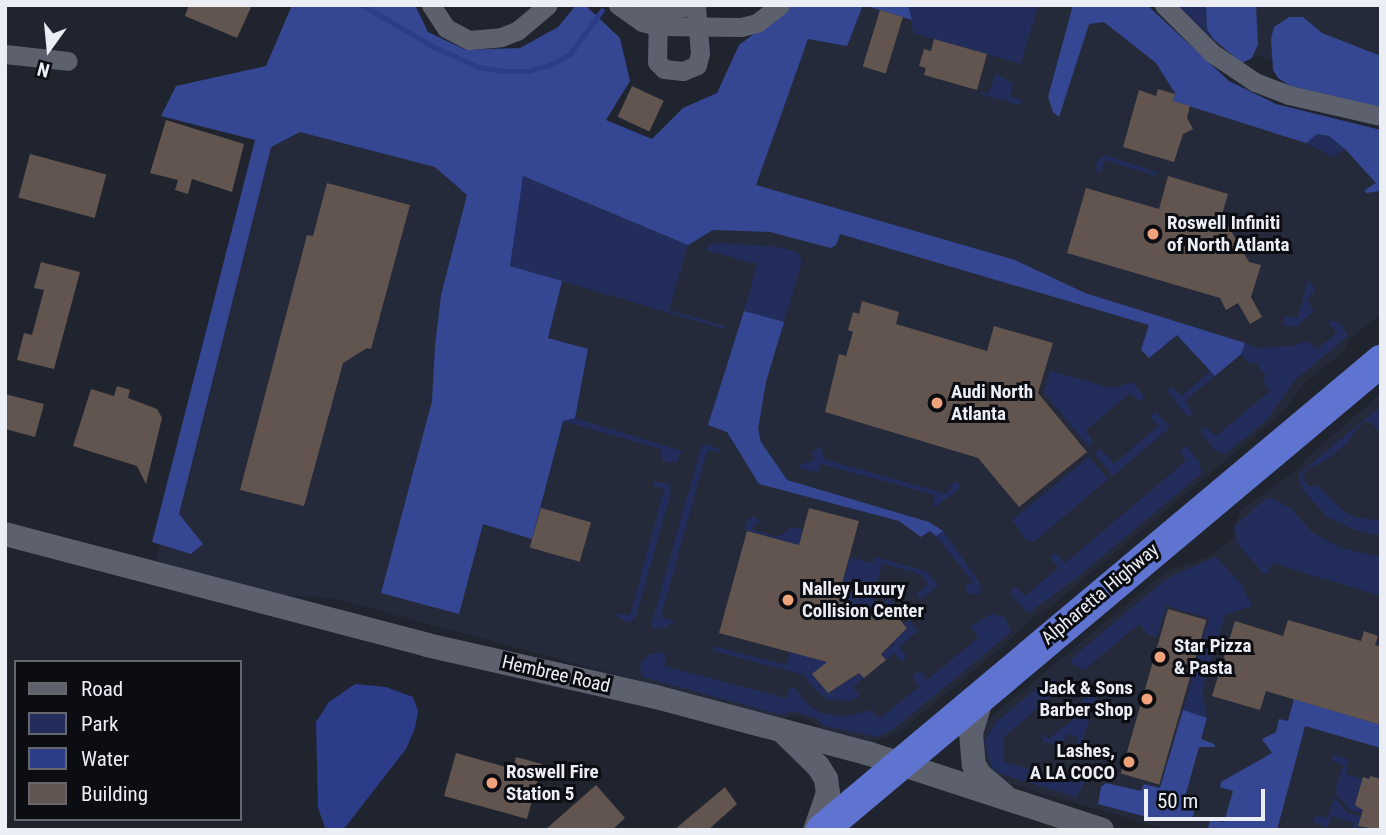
<!DOCTYPE html>
<style>
body{margin:0}
#map{position:relative;width:1386px;height:835px;overflow:hidden;background:#20242e;font-family:"Roboto Condensed",sans-serif}
div>[style]{position:absolute}
[style*='--x']{left:calc(var(--x)*1px);top:calc(var(--y)*1px);width:calc(var(--w)*1px);rotate:calc(var(--a)*1deg)}
.built>*{inset:0;background:#242a3a}
.green>*{inset:0;background:#222d5b}
.forest>*{inset:0;background:#354793}
.water>*{inset:0;background:#2c3c88}
.stream>*{height:5px;margin:-2.5px;padding:0 2.5px;transform-origin:2.5px;border-radius:2.5px;background:#2c3c88}
.building>*{inset:0;background:#62544e;transform-origin:0 0}
.minor>*{height:19px;margin:-9.5px;padding:0 9.5px;transform-origin:9.5px;border-radius:9.5px;background:#5d616e}
.tertiary>*{height:24px;margin:-12px;padding:0 12px;transform-origin:12px;border-radius:12px;background:#5d616e}
.trunk>*{height:32px;margin:-16px;padding:0 16px;transform-origin:16px;border-radius:16px;background:#5e74d0}
.dots>*{width:19px;height:19px;translate:-50% -50%;box-sizing:border-box;border:4px solid #0b0d12;border-radius:50%}
span{translate:-50% -50%;white-space:nowrap;text-align:center;line-height:1.15;-webkit-text-stroke:6px #0b0d12;paint-order:stroke}
.poi-label{font-size:19px;color:#ebeef5;font-weight:700}
.left{translate:0 -50%;text-align:left}
.right{translate:-100% -50%;text-align:right}
.street-label{font-size:19px;color:#ebeef5}
.frame{position:absolute;inset:0;border:7px solid #ebeef5;pointer-events:none}
.legend{position:absolute;left:14px;top:660px;width:228px;height:161px;box-sizing:border-box;background:#0b0d12;border:2px solid #65676d;margin:0;padding:9px 12px;list-style:none;font-size:21px;color:#ebeef5}
.legend li{display:flex;align-items:center;gap:14px;height:35px}
.legend b{width:35px;border:2px solid #65676d}
.north{position:absolute;left:14px;top:14px;width:70px;height:70px;-webkit-text-stroke:5px #0b0d12;paint-order:stroke;rotate:195deg;font-size:19px;font-weight:700;line-height:28px;text-align:center;color:#ebeef5}
.north::after{content:'';display:block;margin:auto;width:24px;height:32px;background:#ebeef5;clip-path:polygon(50% 0,100% 100%,50% 72%,0 100%)}
.scale{position:absolute;left:1144px;top:789px;width:121px;height:32px;box-sizing:border-box;border:4px solid #ebeef5;border-top:0;padding-left:9px;font-size:21px;line-height:24px;white-space:nowrap;color:#ebeef5;-webkit-text-stroke:5px #0b0d12;paint-order:stroke}
</style>
<div id="map">
<div class="built">
<i style="clip-path:polygon(299px 5px,425px 66px,717px 163px,814px 5px,1130px 5px,1217px 87px,1381px 138px,1381px 313px,1348px 341px,1345px 350px,1305px 382px,1282px 413px,1049px 608px,1036px 614px,1007px 643px,901px 731px,879px 740px,862px 741px,822px 731px,813px 721px,792px 716px,780px 719px,333px 598px,277px 595px,160px 563px,156px 560px)"></i>
<i style="clip-path:polygon(1208px 5px,1381px 5px,1381px 87px,1305px 72px,1253px 54px,1205px 11px)"></i>
<i style="clip-path:polygon(1381px 394px,1381px 830px,1168px 830px,997px 780px,980px 754px,985px 722px,1165px 572px,1210px 556px,1235px 537px,1234px 527px,1242px 509px,1300px 468px,1305px 459px)"></i>
</div>
<div class="green">
<i style="clip-path:polygon(908px 5px,1038px 5px,1021px 64px,913px 33px)"></i>
<i style="clip-path:polygon(1177px 5px,1206px 5px,1207px 29px,1214px 40px)"></i>
<i style="clip-path:polygon(995px 74px,1013px 83px,1010px 96px,1022px 100px,1019px 105px,980px 94px,981px 92px,989px 93px)"></i>
<i style="clip-path:polygon(1317px 134px,1329px 136px,1345px 149px,1334px 157px,1306px 143px)"></i>
<i style="clip-path:polygon(1104px 155px,1120px 160px,1157px 172px,1156px 176px,1105px 160px,1101px 171px,1097px 173px,1096px 163px)"></i>
<i style="clip-path:polygon(522px 176px,688px 245px,669px 310px,725px 326px,724px 329px,510px 266px)"></i>
<i style="clip-path:polygon(718px 243px,778px 247px,798px 252px,802px 262px,784px 322px,744px 311px,757px 264px,705px 250px,710px 244px)"></i>
<i style="clip-path:polygon(1308px 280px,1315px 290px,1307px 301px,1314px 311px,1297px 326px,1284px 326px,1284px 316px,1298px 318px)"></i>
<i style="clip-path:polygon(1332px 320px,1341px 324px,1348px 336px,1295px 380px,1267px 420px,1225px 454px,1215px 450px,1201px 433px,1202px 429px,1207px 428px,1216px 436px,1270px 391px,1263px 381px,1265px 375px,1255px 362px,1249px 364px,1241px 354px,1245px 343px,1258px 348px,1291px 346px,1307px 341px,1317px 349px,1337px 333px,1329px 324px)"></i>
<i style="clip-path:polygon(1050px 371px,1112px 388px,1133px 382px,1145px 397px,1139px 401px,1130px 393px,1086px 430px,1093px 441px,1089px 447px,1044px 393px)"></i>
<i style="clip-path:polygon(1210px 371px,1215px 376px,1185px 401px,1193px 413px,1188px 417px,1167px 390px,1172px 387px,1182px 396px)"></i>
<i style="clip-path:polygon(1381px 406px,1381px 434px,1370px 422px,1363px 422px,1347px 443px,1325px 461px,1307px 469px,1302px 478px,1308px 486px,1317px 485px,1342px 510px,1355px 517px,1381px 521px,1381px 536px,1355px 530px,1327px 517px,1303px 490px,1299px 480px,1299px 474px)"></i>
<i style="clip-path:polygon(1155px 412px,1169px 425px,1168px 429px,1113px 476px,1094px 453px,1101px 449px,1114px 464px,1158px 426px,1151px 417px)"></i>
<i style="clip-path:polygon(575px 418px,682px 451px,676px 463px,662px 461px,661px 449px,563px 421px)"></i>
<i style="clip-path:polygon(705px 444px,721px 450px,719px 452px,707px 451px,661px 617px,675px 621px,664px 628px,654px 629px,651px 625px,701px 448px)"></i>
<i style="clip-path:polygon(822px 446px,823px 459px,947px 494px,952px 482px,958px 482px,960px 488px,936px 507px,933px 505px,935px 495px,821px 464px,818px 472px,802px 469px,799px 465px,815px 460px,811px 452px)"></i>
<i style="clip-path:polygon(1186px 446px,1199px 461px,1202px 473px,1075px 579px,1029px 613px,1022px 607px,1011px 595px,1011px 588px,1016px 587px,1025px 596px,1058px 568px,1051px 559px,1052px 554px,1057px 554px,1065px 563px,1186px 461px,1180px 451px)"></i>
<i style="clip-path:polygon(1089px 457px,1108px 479px,1035px 541px,1027px 541px,1012px 520px)"></i>
<i style="clip-path:polygon(653px 481px,670px 484px,671px 493px,636px 617px,628px 623px,616px 616px,618px 613px,630px 615px,664px 489px,654px 486px)"></i>
<i style="clip-path:polygon(1268px 497px,1291px 508px,1312px 532px,1324px 539px,1341px 548px,1381px 557px,1381px 596px,1272px 563px,1268px 573px,1263px 573px,1237px 543px,1234px 527px)"></i>
<i style="clip-path:polygon(753px 516px,761px 521px,751px 529px,778px 537px,792px 527px,803px 530px,799px 545px,744px 530px,747px 521px)"></i>
<i style="clip-path:polygon(943px 531px,980px 583px,981px 589px,978px 595px,965px 592px,965px 587px,973px 582px,936px 536px)"></i>
<i style="clip-path:polygon(850px 557px,872px 563px,874px 557px,926px 571px,938px 585px,921px 600px,916px 594px,928px 584px,920px 574px,882px 563px,873px 600px,878px 607px,890px 598px,899px 609px,895px 613px,891px 609px,873px 624px,875px 620px,869px 612px,862px 617px,840px 591px)"></i>
<i style="clip-path:polygon(1216px 557px,1242px 585px,1252px 606px,1225px 615px,1202px 691px,1207px 718px,1183px 710px,1209px 618px,1166px 606px,1157px 637px,1148px 635px,1139px 624px,1084px 670px,1072px 664px,1070px 660px,1160px 584px,1174px 575px)"></i>
<i style="clip-path:polygon(992px 614px,1005px 617px,1011px 632px,894px 729px,878px 737px,824px 726px,815px 718px,792px 711px,781px 715px,643px 677px,640px 669px,641px 662px,648px 655px,661px 652px,666px 656px,664px 666px,786px 698px,789px 689px,795px 687px,805px 702px,820px 713px,845px 717px,871px 710px,880px 718px,919px 687px,913px 678px,914px 673px,921px 672px,927px 680px,978px 638px,971px 626px)"></i>
<i style="clip-path:polygon(909px 620px,918px 631px,899px 647px,906px 654px,905px 660px,900px 660px,894px 653px,886px 660px,881px 654px,895px 643px,893px 640px,907px 628px,904px 624px)"></i>
<i style="clip-path:polygon(713px 646px,786px 665px,790px 652px,828px 662px,812px 674px,828px 693px,859px 673px,864px 678px,853px 687px,860px 696px,851px 701px,828px 700px,815px 690px,804px 675px,713px 651px)"></i>
<i style="clip-path:polygon(1051px 677px,1056px 681px,1059px 690px,1004px 737px,1004px 762px,1079px 783px,1085px 771px,1085px 782px,1076px 797px,998px 773px,992px 768px,984px 743px,995px 723px)"></i>
<i style="clip-path:polygon(1103px 684px,1109px 685px,1111px 693px,1107px 696px,1097px 694px,1080px 749px,1092px 756px,1075px 750px,1078px 737px,1067px 734px,1062px 746px,1043px 742px,1041px 733px,1049px 739px,1084px 710px,1080px 702px)"></i>
<i style="clip-path:polygon(1335px 755px,1349px 760px,1346px 774px,1363px 779px,1362px 813px,1350px 810px,1335px 793px,1343px 765px,1331px 760px)"></i>
<i style="clip-path:polygon(1334px 797px,1348px 813px,1361px 816px,1358px 826px,1360px 830px,1352px 830px,1354px 823px,1332px 816px,1327px 827px,1314px 822px,1315px 815px,1328px 818px)"></i>
</div>
<div class="forest">
<i style="clip-path:polygon(292px 5px,415px 5px,428px 32px,466px 50px,520px 48px,558px 27px,576px 5px,585px 5px,620px 38px,630px 81px,606px 120px,652px 139px,683px 108px,717px 93px,739px 45px,792px 5px,863px 5px,847px 46px,808px 39px,756px 185px,1015px 260px,1085px 293px,1245px 343px,1241px 354px,1215px 376px,1177px 335px,1149px 358px,1141px 350px,1149px 325px,840px 234px,836px 245px,831px 248px,770px 232px,713px 230px,688px 245px,523px 176px,510px 266px,562px 281px,548px 338px,588px 349px,575px 418px,563px 421px,532px 539px,483px 524px,459px 614px,381px 593px,432px 401px,435px 346px,441px 295px,467px 195px,435px 167px,300px 132px,271px 147px,179px 514px,203px 544px,191px 554px,152px 542px,255px 140px,161px 116px,176px 86px,266px 66px)"></i>
<i style="clip-path:polygon(864px 5px,908px 5px,912px 20px)"></i>
<i style="clip-path:polygon(1073px 5px,1147px 5px,1229px 81px,1276px 104px,1381px 130px,1381px 191px,1366px 193px,1365px 190px,1376px 183px,1345px 149px,1329px 136px,1317px 134px,1306px 143px,1173px 101px,1175px 93px,1156px 63px,1104px 22px,1089px 24px,1059px 117px,1053px 112px,1048px 97px)"></i>
<i style="clip-path:polygon(1206px 5px,1256px 5px,1258px 44px,1252px 58px,1242px 63px,1214px 40px,1207px 29px)"></i>
<i style="clip-path:polygon(1289px 17px,1303px 17px,1322px 33px,1381px 56px,1381px 107px,1290px 86px,1278px 78px,1273px 70px,1271px 39px,1274px 27px)"></i>
<i style="clip-path:polygon(744px 311px,784px 322px,766px 382px,758px 429px,761px 442px,787px 480px,929px 522px,943px 531px,936px 536px,930px 531px,921px 537px,899px 521px,759px 484px,727px 432px,708px 425px)"></i>
<i style="clip-path:polygon(1294px 699px,1381px 725px,1381px 748px,1305px 726px,1277px 830px,1208px 828px,1210px 820px,1224px 822px,1233px 791px,1220px 787px,1221px 782px,1272px 753px,1262px 739px,1276px 732px,1279px 719px,1288px 721px)"></i>
<i style="clip-path:polygon(1183px 710px,1207px 718px,1201px 739px,1214px 744px,1215px 747px,1199px 747px,1185px 797px,1197px 802px,1192px 819px,1158px 820px,1098px 804px,1101px 787px,1106px 783px,1141px 791px,1144px 784px,1160px 788px)"></i>
</div>
<div class="water">
<i style="clip-path:polygon(355px 684px,386px 687px,413px 697px,418px 711px,415px 728px,406px 749px,343px 830px,326px 830px,318px 808px,316px 722px,329px 702px)"></i>
</div>
<div class="stream">
<i style="--x:362;--y:5;--w:83;--a:30.3"></i>
<i style="--x:434;--y:47;--w:48;--a:24.4"></i>
<i style="--x:478;--y:67;--w:24;--a:9"></i>
<i style="--x:502;--y:71;--w:25;--a:0"></i>
<i style="--x:527;--y:71;--w:24;--a:-15"></i>
<i style="--x:550;--y:65;--w:23;--a:-29"></i>
<i style="--x:570;--y:54;--w:54;--a:-54"></i>
</div>
<div class="building">
<i style="clip-path:polygon(189px 5px,252px 5px,237px 38px,185px 16px)"></i>
<i style="left:880px;top:10px;width:24px;height:59px;rotate:17deg"></i>
<i style="clip-path:polygon(934px 39px,987px 54px,977px 90px,924px 75px,926px 68px,919px 66px,924px 49px,931px 51px)"></i>
<i style="left:632px;top:86px;width:35px;height:34px;rotate:25deg"></i>
<i style="clip-path:polygon(1158px 89px,1175px 94px,1173px 101px,1190px 106px,1187px 118px,1193px 129px,1183px 134px,1174px 162px,1123px 147px,1139px 90px,1156px 96px)"></i>
<i style="clip-path:polygon(166px 120px,244px 144px,232px 192px,192px 179px,188px 194px,175px 190px,178px 180px,150px 173px)"></i>
<i style="left:30px;top:154px;width:79px;height:45px;rotate:15deg"></i>
<i style="clip-path:polygon(1168px 176px,1228px 194px,1222px 215px,1249px 262px,1261px 265px,1251px 297px,1262px 317px,1250px 324px,1238px 303px,1226px 310px,1220px 298px,1067px 253px,1086px 188px,1159px 209px)"></i>
<i style="clip-path:polygon(327px 183px,410px 205px,371px 349px,367px 348px,343px 363px,304px 506px,240px 490px,307px 235px,313px 236px)"></i>
<i style="clip-path:polygon(41px 262px,80px 272px,54px 369px,17px 360px,24px 333px,32px 335px,44px 290px,34px 288px)"></i>
<i style="clip-path:polygon(862px 301px,899px 312px,896px 324px,987px 351px,994px 326px,1053px 343px,1038px 393px,1087px 452px,1019px 507px,978px 458px,825px 412px,839px 354px,846px 356px,853px 332px,848px 330px,853px 312px,859px 314px)"></i>
<i style="clip-path:polygon(117px 386px,130px 390px,128px 398px,157px 409px,162px 418px,146px 484px,137px 466px,73px 446px,91px 389px,114px 396px)"></i>
<i style="clip-path:polygon(5px 394px,44px 404px,35px 437px,5px 429px)"></i>
<i style="left:541px;top:508px;width:52px;height:41px;rotate:16deg"></i>
<i style="clip-path:polygon(809px 508px,859px 521px,840px 591px,862px 617px,868px 612px,876px 621px,891px 609px,907px 628px,881px 654px,886px 660px,864px 678px,859px 673px,828px 693px,812px 674px,827px 662px,719px 633px,747px 531px,799px 545px)"></i>
<i style="left:1168px;top:609px;width:40px;height:171px;rotate:16deg"></i>
<i style="clip-path:polygon(1288px 620px,1361px 641px,1364px 631px,1378px 636px,1375px 645px,1381px 647px,1381px 725px,1266px 691px,1260px 710px,1212px 696px,1235px 621px,1283px 636px)"></i>
<i style="clip-path:polygon(456px 753px,513px 769px,516px 757px,542px 764px,527px 819px,444px 796px)"></i>
<i style="clip-path:polygon(1370px 776px,1381px 779px,1381px 830px,1358px 826px,1363px 810px,1355px 805px,1363px 777px,1369px 779px)"></i>
<i style="clip-path:polygon(596px 785px,625px 818px,612px 830px,545px 830px)"></i>
<i style="clip-path:polygon(725px 787px,737px 804px,708px 830px,674px 830px)"></i>
</div>
<div class="minor">
<i style="--x:431;--y:5;--w:27;--a:57"></i>
<i style="--x:446;--y:28;--w:26;--a:28"></i>
<i style="--x:469;--y:40;--w:32;--a:-5"></i>
<i style="--x:501;--y:37;--w:17;--a:-21"></i>
<i style="--x:517;--y:31;--w:40;--a:-40"></i>
<i style="--x:618;--y:5;--w:29;--a:35"></i>
<i style="--x:642;--y:22;--w:16;--a:15"></i>
<i style="--x:657;--y:26;--w:84;--a:0.7"></i>
<i style="--x:741;--y:27;--w:16;--a:-14"></i>
<i style="--x:757;--y:23;--w:29;--a:-38"></i>
<i style="--x:646;--y:5;--w:13;--a:27"></i>
<i style="--x:658;--y:11;--w:39;--a:-9"></i>
<i style="--x:1164;--y:5;--w:68;--a:45"></i>
<i style="--x:1212;--y:53;--w:52;--a:34"></i>
<i style="--x:1255;--y:82;--w:36;--a:21"></i>
<i style="--x:1289;--y:95;--w:94;--a:12.9"></i>
<i style="--x:658;--y:11;--w:51;--a:91.1"></i>
<i style="--x:657;--y:62;--w:10;--a:45"></i>
<i style="--x:664;--y:69;--w:19;--a:6"></i>
<i style="--x:683;--y:71;--w:15;--a:-23"></i>
<i style="--x:697;--y:65;--w:12;--a:-76"></i>
<i style="--x:700;--y:53;--w:47;--a:-94.9"></i>
<i style="--x:5;--y:54;--w:63;--a:6.3"></i>
</div>
<div class="tertiary">
<i style="--x:5;--y:534;--w:436;--a:14.7"></i>
<i style="--x:427;--y:645;--w:235;--a:12.8"></i>
<i style="--x:656;--y:697;--w:218;--a:14.9"></i>
<i style="--x:867;--y:753;--w:247;--a:18.1"></i>
<i style="--x:983;--y:694;--w:41;--a:107.1"></i>
<i style="--x:971;--y:733;--w:32;--a:85"></i>
<i style="--x:974;--y:765;--w:12;--a:59"></i>
<i style="--x:980;--y:775;--w:31;--a:40"></i>
<i style="--x:785;--y:734;--w:46;--a:44.1"></i>
<i style="--x:818;--y:766;--w:15;--a:58"></i>
<i style="--x:826;--y:779;--w:14;--a:82"></i>
<i style="--x:828;--y:793;--w:39;--a:109"></i>
</div>
<div class="trunk">
<i style="--x:822;--y:830;--w:730;--a:-40"></i>
</div>
<div class="dots">
<i style="left:1153px;top:234px;background:#f0a27a"></i>
<i style="left:937px;top:403px;background:#f0a27a"></i>
<i style="left:788px;top:600px;background:#f0a27a"></i>
<i style="left:1160px;top:657px;background:#f0a27a"></i>
<i style="left:1147px;top:699px;background:#f0a27a"></i>
<i style="left:1129px;top:762px;background:#f0a27a"></i>
<i style="left:492px;top:783px;background:#f0a27a"></i>
</div>
<div class="poi-label">
<span class="left" style="left:1167px;top:234px">Roswell Infiniti<br>of North Atlanta</span>
<span class="left" style="left:951px;top:403px">Audi North<br>Atlanta</span>
<span class="left" style="left:802px;top:600px">Nalley Luxury<br>Collision Center</span>
<span class="left" style="left:1174px;top:657px">Star Pizza<br>&amp; Pasta</span>
<span class="right" style="left:1133px;top:699px">Jack &amp; Sons<br>Barber Shop</span>
<span class="right" style="left:1115px;top:762px">Lashes,<br>A LA COCO</span>
<span class="left" style="left:506px;top:783px">Roswell Fire<br>Station 5</span>
</div>
<div class="street-label">
<span style="left:1100px;top:594px;rotate:-40deg">Alpharetta Highway</span>
<span style="left:556px;top:674px;rotate:13deg">Hembree Road</span>
</div>
<div class="frame"></div>
<ul class="legend">
<li><b style="height:9px;background:#5d616e"></b>Road</li>
<li><b style="height:19px;background:#222d5b"></b>Park</li>
<li><b style="height:19px;background:#2c3c88"></b>Water</li>
<li><b style="height:19px;background:#62544e"></b>Building</li>
</ul>
<div class="north">N</div>
<div class="scale">50 m</div>
</div>
